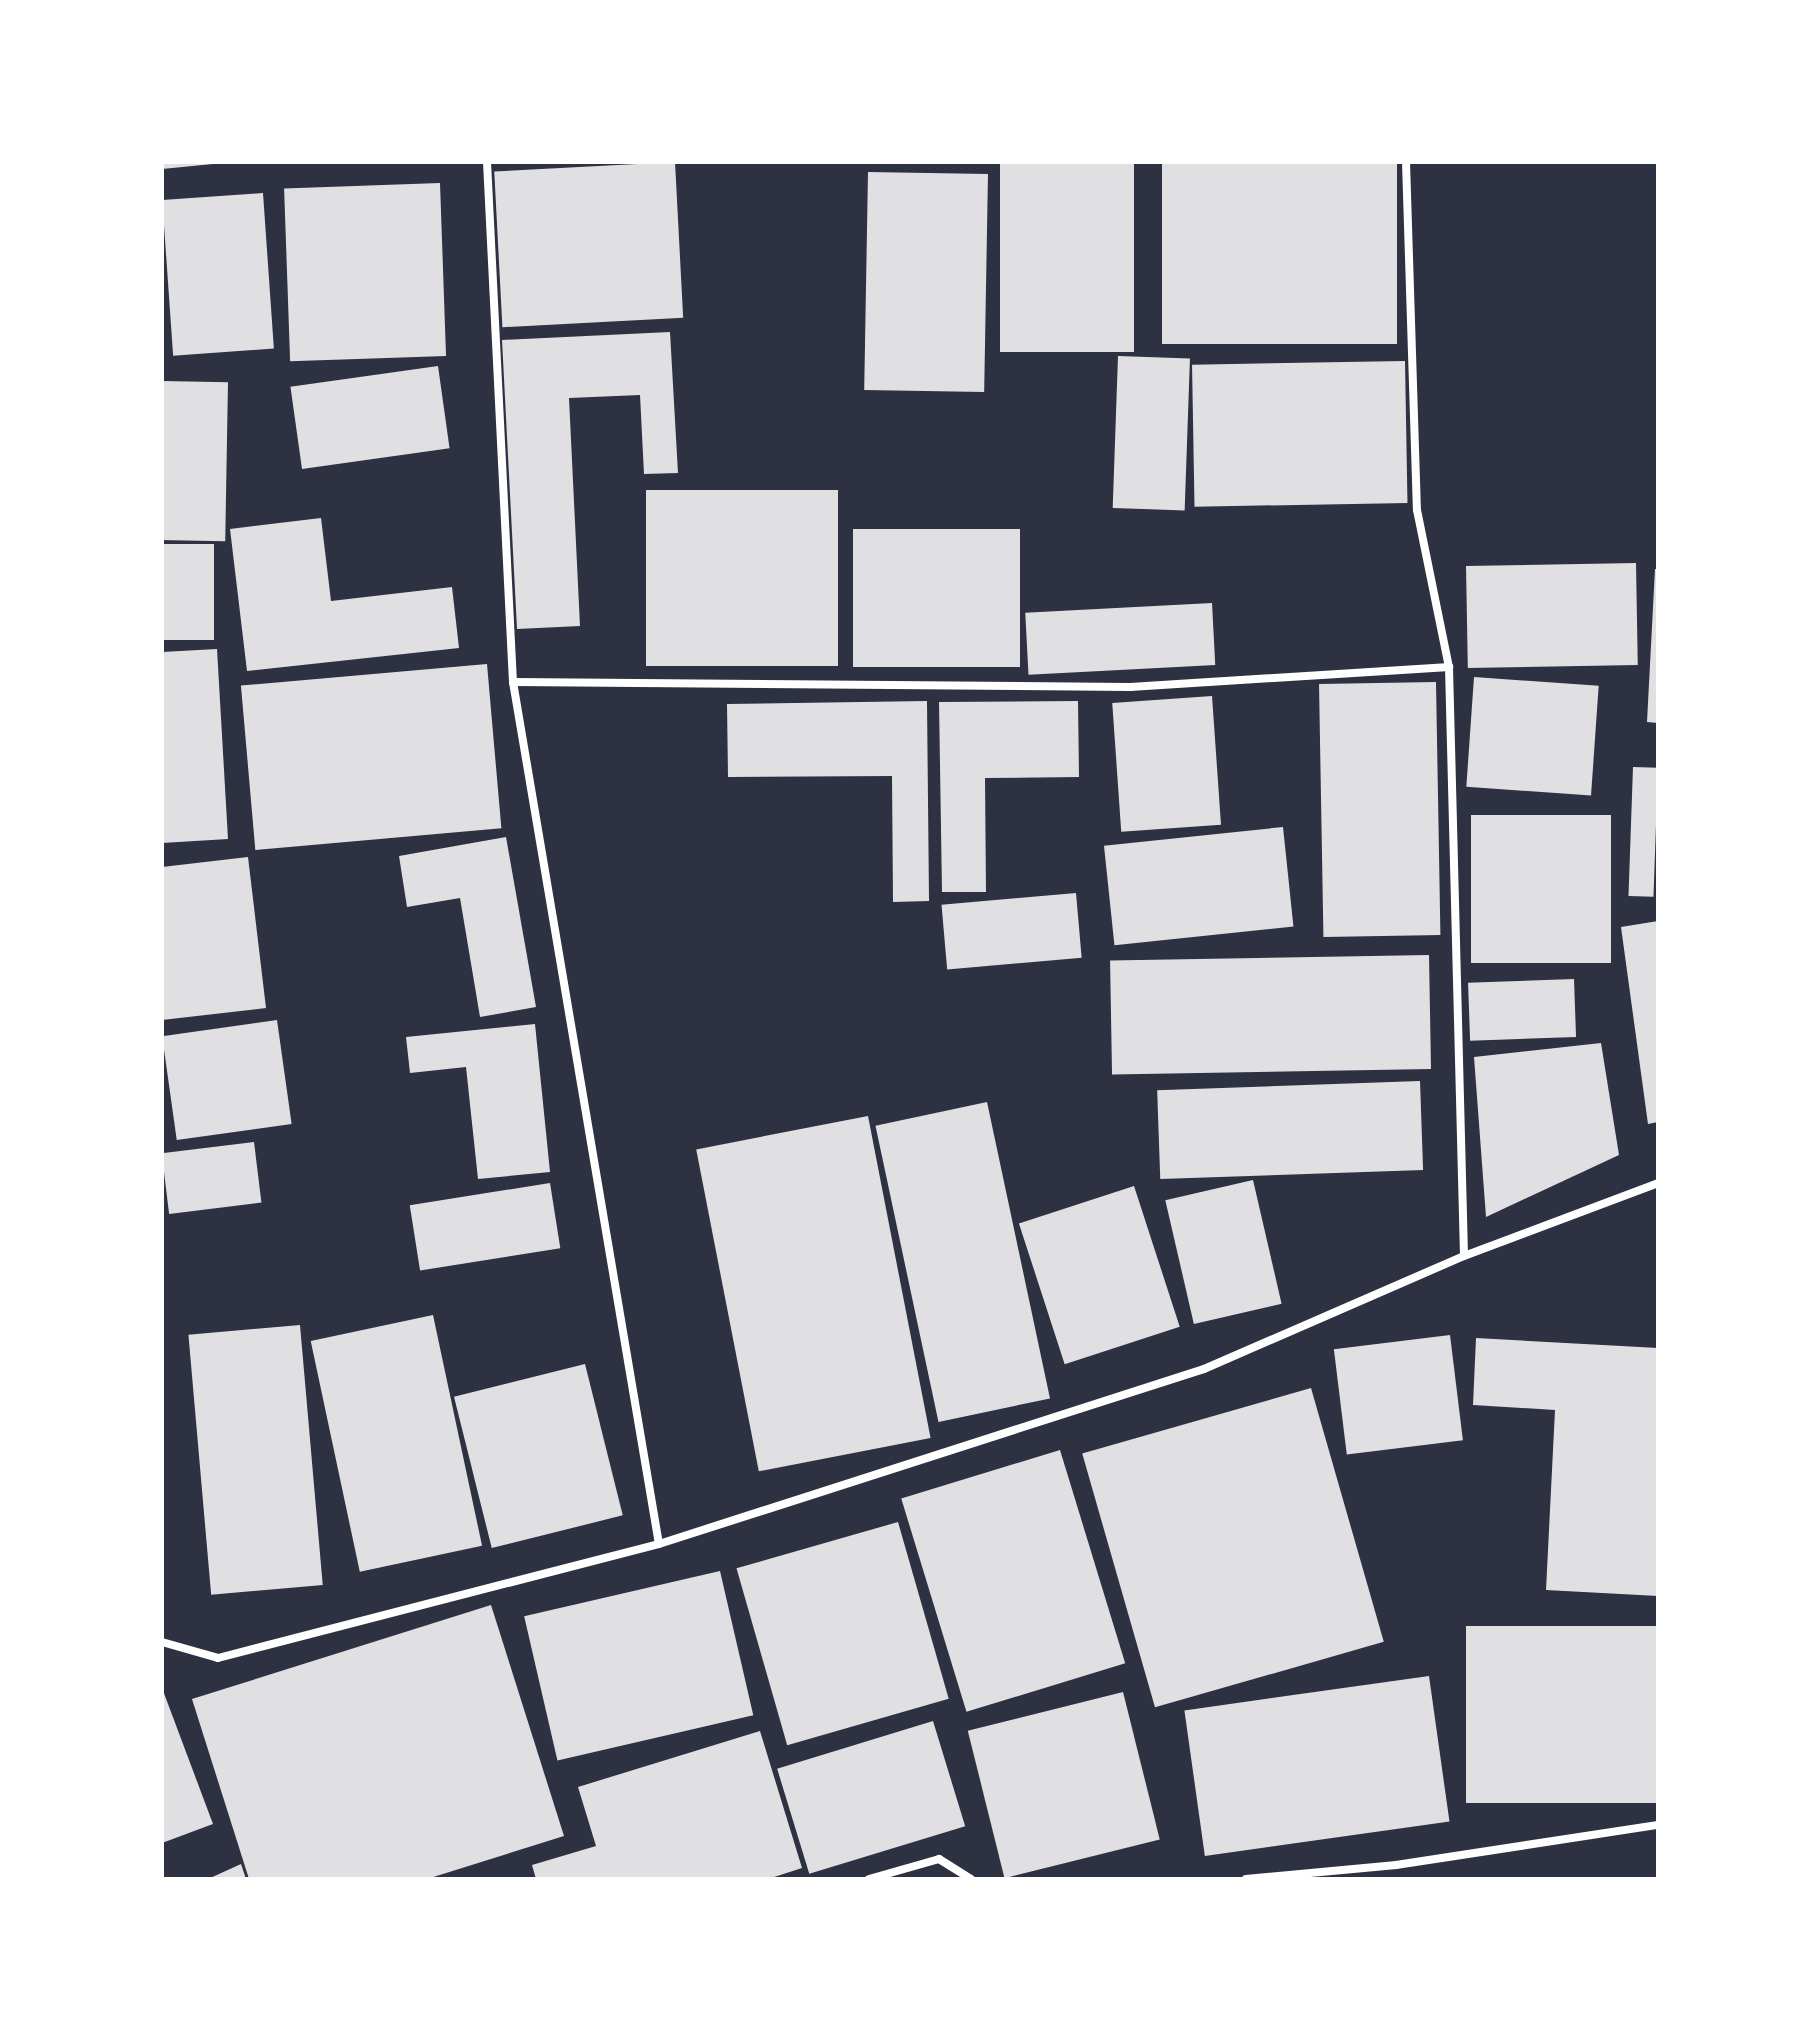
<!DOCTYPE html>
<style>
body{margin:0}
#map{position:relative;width:1820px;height:2041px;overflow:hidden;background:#2d3142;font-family:"Public Sans",sans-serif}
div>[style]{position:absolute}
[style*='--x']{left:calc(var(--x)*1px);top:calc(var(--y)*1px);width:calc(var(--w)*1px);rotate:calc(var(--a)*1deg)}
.building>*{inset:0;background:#e0e0e3;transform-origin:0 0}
.minor>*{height:8px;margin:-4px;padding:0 4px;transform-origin:4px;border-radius:4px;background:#fff}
span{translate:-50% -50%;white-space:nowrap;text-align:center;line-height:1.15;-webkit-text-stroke:7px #fff;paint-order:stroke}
.frame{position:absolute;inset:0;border:164px solid #fff;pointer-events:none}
</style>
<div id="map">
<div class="building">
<i style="clip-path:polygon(162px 162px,213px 162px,213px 164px,162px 169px)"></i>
<i style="left:675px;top:162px;width:156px;height:181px;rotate:87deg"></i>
<i style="left:1000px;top:162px;width:134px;height:190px"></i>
<i style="left:1162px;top:162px;width:235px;height:182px"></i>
<i style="left:868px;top:172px;width:120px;height:218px;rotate:1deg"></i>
<i style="left:440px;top:183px;width:173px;height:156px;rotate:88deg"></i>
<i style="left:263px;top:193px;width:156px;height:101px;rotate:86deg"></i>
<i style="clip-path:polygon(670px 332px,678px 473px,644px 474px,640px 395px,569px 398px,580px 626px,517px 629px,502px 340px)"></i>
<i style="left:1118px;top:356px;width:72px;height:152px;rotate:2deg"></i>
<i style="left:1405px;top:361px;width:142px;height:213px;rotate:89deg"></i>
<i style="left:438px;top:366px;width:83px;height:149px;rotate:82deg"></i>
<i style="left:162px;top:381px;width:66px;height:159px;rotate:1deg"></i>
<i style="left:646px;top:490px;width:192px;height:176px"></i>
<i style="clip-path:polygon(321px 518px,331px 601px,452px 587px,459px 648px,247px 671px,230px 529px)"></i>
<i style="left:1020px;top:529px;width:138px;height:167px;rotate:90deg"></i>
<i style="left:162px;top:544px;width:52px;height:96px"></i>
<i style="left:1636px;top:563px;width:102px;height:170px;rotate:89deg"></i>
<i style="clip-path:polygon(1655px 569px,1658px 569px,1658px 723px,1647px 722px)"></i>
<i style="left:1212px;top:603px;width:62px;height:187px;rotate:87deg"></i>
<i style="clip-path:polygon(217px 649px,228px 839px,162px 843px,162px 652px)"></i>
<i style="left:487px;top:664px;width:165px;height:247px;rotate:85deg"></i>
<i style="left:1474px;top:677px;width:125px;height:110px;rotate:4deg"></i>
<i style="left:1436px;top:682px;width:253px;height:117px;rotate:89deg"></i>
<i style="left:1212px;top:696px;width:129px;height:100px;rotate:86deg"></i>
<i style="clip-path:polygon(927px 701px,929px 901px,893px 902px,892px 776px,728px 777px,727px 704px)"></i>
<i style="clip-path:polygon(1078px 701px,1079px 777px,985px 778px,986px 892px,942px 892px,939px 702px)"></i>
<i style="left:1633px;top:767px;width:25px;height:129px;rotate:2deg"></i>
<i style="left:1471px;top:815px;width:140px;height:148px"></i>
<i style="left:1283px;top:827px;width:100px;height:180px;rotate:84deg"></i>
<i style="clip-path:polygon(506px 837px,536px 1007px,480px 1017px,460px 898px,407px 907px,399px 856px)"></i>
<i style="clip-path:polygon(248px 857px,266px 1008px,162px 1020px,162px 867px)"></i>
<i style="left:1076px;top:893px;width:65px;height:135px;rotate:85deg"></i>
<i style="clip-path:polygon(1658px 921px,1658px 1122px,1648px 1124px,1621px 927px)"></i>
<i style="left:1429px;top:955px;width:114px;height:319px;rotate:89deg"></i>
<i style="left:1574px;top:979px;width:58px;height:106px;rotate:88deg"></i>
<i style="left:277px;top:1020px;width:105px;height:116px;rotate:82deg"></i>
<i style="clip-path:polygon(535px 1024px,550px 1172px,478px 1179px,466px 1067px,410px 1073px,406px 1037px)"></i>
<i style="clip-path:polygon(1601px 1043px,1619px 1155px,1486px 1217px,1474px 1057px)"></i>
<i style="left:1420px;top:1081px;width:89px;height:263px;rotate:88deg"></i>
<i style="left:987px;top:1102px;width:303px;height:114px;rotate:78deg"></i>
<i style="left:868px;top:1116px;width:328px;height:175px;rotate:79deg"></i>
<i style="left:254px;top:1142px;width:61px;height:93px;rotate:83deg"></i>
<i style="left:1253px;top:1180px;width:127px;height:90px;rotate:77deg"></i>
<i style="left:550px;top:1183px;width:66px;height:142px;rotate:81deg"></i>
<i style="left:1134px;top:1186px;width:148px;height:121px;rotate:72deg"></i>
<i style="left:433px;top:1315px;width:236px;height:125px;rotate:78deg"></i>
<i style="left:300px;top:1325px;width:261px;height:112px;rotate:85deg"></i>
<i style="left:1450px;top:1335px;width:106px;height:117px;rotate:83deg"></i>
<i style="clip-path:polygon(1476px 1338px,1658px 1348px,1658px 1596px,1546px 1590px,1555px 1410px,1473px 1405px)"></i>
<i style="left:585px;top:1364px;width:156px;height:135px;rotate:76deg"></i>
<i style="left:1311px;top:1388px;width:264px;height:238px;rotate:74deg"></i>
<i style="left:1060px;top:1450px;width:223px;height:166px;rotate:73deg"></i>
<i style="left:898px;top:1522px;width:184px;height:168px;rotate:74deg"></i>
<i style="left:720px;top:1571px;width:148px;height:201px;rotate:77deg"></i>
<i style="clip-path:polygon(491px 1605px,564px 1836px,427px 1879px,249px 1879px,192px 1699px)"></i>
<i style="left:1658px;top:1626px;width:177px;height:192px;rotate:90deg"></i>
<i style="left:1429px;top:1676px;width:147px;height:247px;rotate:82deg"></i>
<i style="clip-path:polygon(162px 1688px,213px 1824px,162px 1843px)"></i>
<i style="left:1123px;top:1692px;width:152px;height:160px;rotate:76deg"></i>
<i style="left:933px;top:1721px;width:110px;height:163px;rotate:73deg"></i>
<i style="clip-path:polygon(760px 1731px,802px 1868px,768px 1879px,536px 1879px,532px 1865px,596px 1846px,578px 1787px)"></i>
<i style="clip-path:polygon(241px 1864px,246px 1879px,208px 1879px)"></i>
</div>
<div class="minor">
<i style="--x:487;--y:162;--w:521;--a:87.14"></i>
<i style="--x:513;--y:682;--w:874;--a:80.39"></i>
<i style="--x:1406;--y:162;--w:348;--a:88.2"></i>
<i style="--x:1417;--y:510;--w:160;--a:78.5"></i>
<i style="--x:1449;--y:667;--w:589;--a:88.54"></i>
<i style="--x:513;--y:682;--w:617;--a:0.46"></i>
<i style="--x:1130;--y:687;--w:320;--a:-3.6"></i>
<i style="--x:162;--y:1642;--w:58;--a:15.9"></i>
<i style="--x:218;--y:1658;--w:455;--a:-14.5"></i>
<i style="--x:659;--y:1544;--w:572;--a:-17.8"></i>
<i style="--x:1204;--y:1369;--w:283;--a:-23.5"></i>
<i style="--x:1464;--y:1256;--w:207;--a:-20.6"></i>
<i style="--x:869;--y:1879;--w:73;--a:-15.9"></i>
<i style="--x:939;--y:1859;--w:38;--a:32"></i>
<i style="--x:1246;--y:1879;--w:151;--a:-5.3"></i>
<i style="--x:1396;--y:1865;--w:265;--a:-8.7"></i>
</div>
<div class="frame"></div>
</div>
